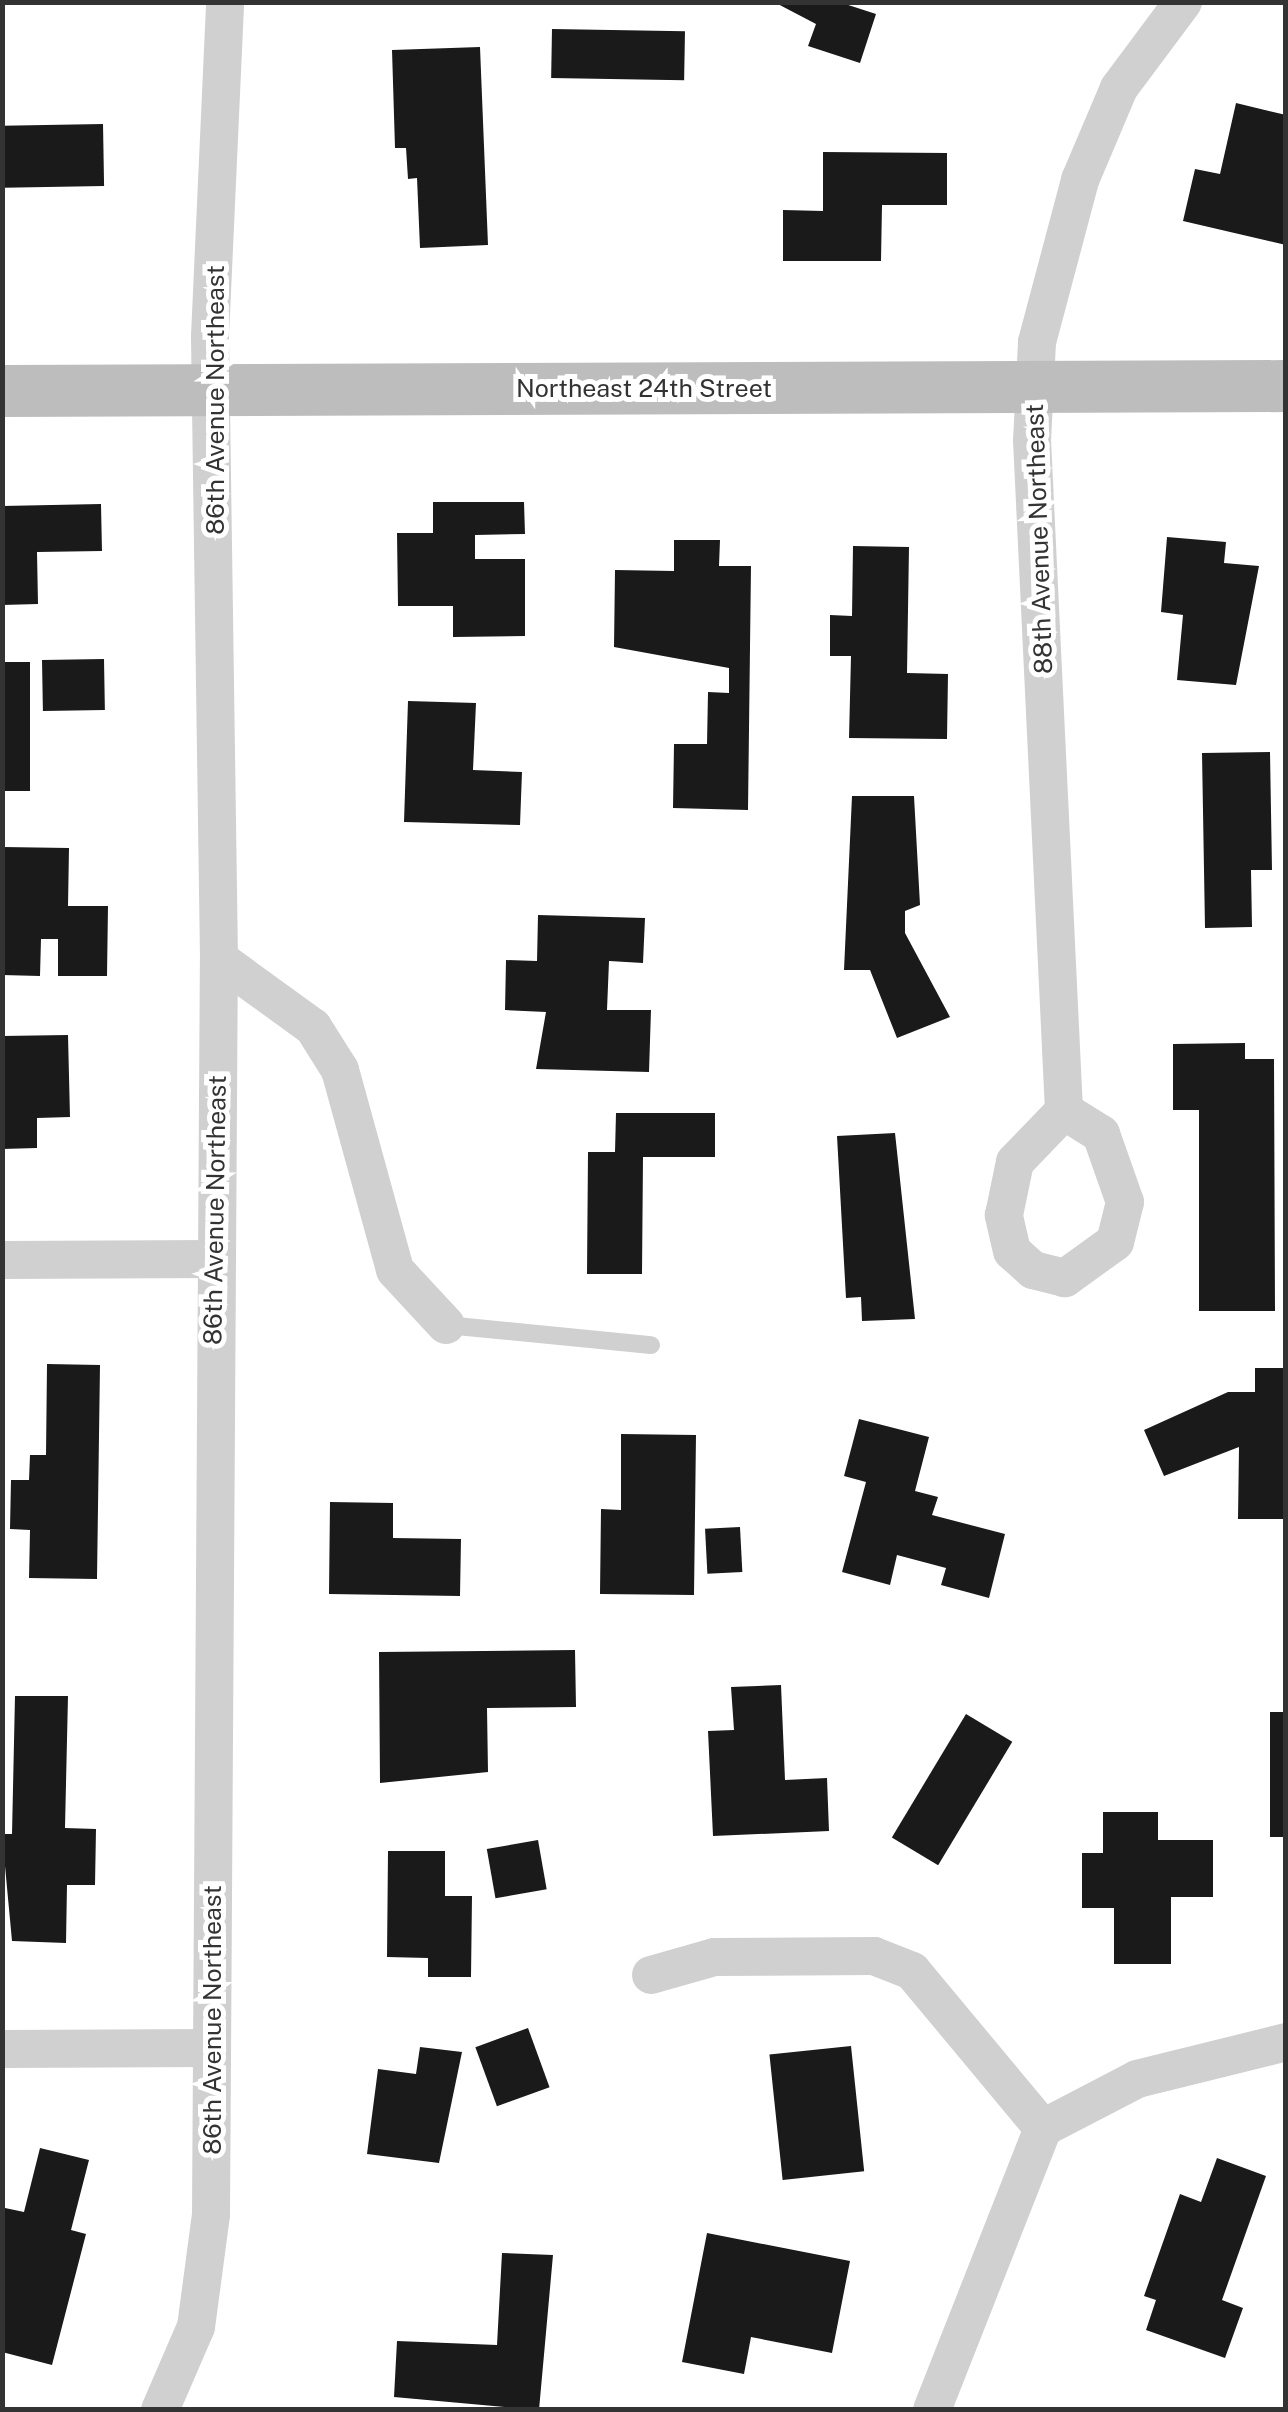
<!DOCTYPE html>
<style>
body{margin:0}
#map{position:relative;width:1288px;height:2412px;overflow:hidden;background:#fff;font-family:"Public Sans",sans-serif}
div>[style]{position:absolute}
[style*='--x']{left:calc(var(--x)*1px);top:calc(var(--y)*1px);width:calc(var(--w)*1px);rotate:calc(var(--a)*1deg)}
.building>*{inset:0;background:#1a1a1a;transform-origin:0 0}
.lane>*{height:18px;margin:-9px;padding:0 9px;transform-origin:9px;border-radius:9px;background:#d0d0d0}
.street>*{height:38px;margin:-19px;padding:0 19px;transform-origin:19px;border-radius:19px;background:#d0d0d0}
.secondary>*{height:52px;margin:-26px;padding:0 26px;transform-origin:26px;border-radius:26px;background:#bdbdbd}
span{translate:-50% -50%;white-space:nowrap;text-align:center;line-height:1.15;-webkit-text-stroke:10px #fff;paint-order:stroke}
.street-label{font-size:25px;color:#333}
.frame{position:absolute;inset:0;border:5px solid #333;pointer-events:none}
</style>
<div id="map">
<div class="building">
<i style="clip-path:polygon(774px 2px,839px 2px,876px 14px,860px 63px,808px 46px,816px 24px)"></i>
<i style="left:552px;top:29px;width:133px;height:49px;rotate:1deg"></i>
<i style="clip-path:polygon(480px 47px,488px 245px,420px 248px,417px 178px,408px 179px,406px 148px,395px 148px,392px 50px)"></i>
<i style="clip-path:polygon(1236px 103px,1286px 115px,1286px 245px,1183px 221px,1195px 169px,1220px 174px)"></i>
<i style="left:103px;top:124px;width:62px;height:101px;rotate:89deg"></i>
<i style="clip-path:polygon(823px 152px,947px 153px,947px 205px,882px 205px,881px 261px,783px 261px,783px 210px,823px 211px)"></i>
<i style="clip-path:polygon(433px 502px,524px 502px,525px 534px,475px 535px,475px 559px,525px 559px,525px 636px,453px 637px,453px 606px,398px 606px,397px 533px,433px 533px)"></i>
<i style="clip-path:polygon(101px 504px,102px 551px,37px 552px,38px 604px,2px 605px,2px 506px)"></i>
<i style="clip-path:polygon(1167px 537px,1226px 542px,1224px 563px,1259px 566px,1236px 685px,1177px 680px,1183px 615px,1161px 612px)"></i>
<i style="clip-path:polygon(674px 540px,720px 540px,719px 566px,751px 566px,748px 810px,673px 808px,674px 744px,707px 744px,708px 692px,729px 693px,729px 668px,614px 647px,615px 570px,674px 571px)"></i>
<i style="clip-path:polygon(853px 546px,909px 547px,907px 673px,948px 674px,947px 739px,849px 738px,851px 656px,830px 656px,830px 615px,852px 616px)"></i>
<i style="left:104px;top:659px;width:51px;height:62px;rotate:89deg"></i>
<i style="left:2px;top:662px;width:28px;height:129px"></i>
<i style="clip-path:polygon(408px 701px,476px 703px,473px 770px,522px 772px,520px 825px,404px 822px)"></i>
<i style="clip-path:polygon(1270px 752px,1272px 870px,1251px 870px,1252px 927px,1205px 928px,1202px 753px)"></i>
<i style="clip-path:polygon(852px 796px,914px 796px,920px 905px,905px 911px,905px 933px,950px 1017px,897px 1038px,870px 970px,844px 970px)"></i>
<i style="clip-path:polygon(3px 847px,69px 848px,68px 906px,108px 906px,107px 976px,58px 976px,58px 939px,41px 939px,40px 976px,2px 975px)"></i>
<i style="clip-path:polygon(538px 915px,645px 918px,643px 963px,609px 961px,607px 1010px,651px 1010px,649px 1072px,536px 1069px,546px 1012px,505px 1010px,506px 960px,537px 961px)"></i>
<i style="clip-path:polygon(68px 1035px,70px 1117px,37px 1118px,37px 1148px,2px 1149px,2px 1036px)"></i>
<i style="clip-path:polygon(1245px 1043px,1245px 1059px,1274px 1059px,1275px 1311px,1199px 1311px,1199px 1110px,1173px 1110px,1173px 1044px)"></i>
<i style="clip-path:polygon(616px 1113px,715px 1113px,715px 1157px,643px 1157px,642px 1274px,587px 1274px,588px 1152px,615px 1152px)"></i>
<i style="clip-path:polygon(895px 1133px,915px 1319px,862px 1321px,861px 1297px,846px 1298px,837px 1136px)"></i>
<i style="clip-path:polygon(47px 1364px,100px 1365px,97px 1579px,29px 1578px,30px 1530px,10px 1529px,11px 1480px,29px 1480px,30px 1455px,46px 1455px)"></i>
<i style="clip-path:polygon(1255px 1368px,1286px 1368px,1286px 1519px,1238px 1519px,1239px 1447px,1164px 1476px,1144px 1430px,1228px 1392px,1255px 1392px)"></i>
<i style="clip-path:polygon(859px 1419px,929px 1437px,915px 1491px,938px 1497px,932px 1515px,1005px 1534px,989px 1598px,941px 1585px,946px 1568px,897px 1555px,890px 1585px,842px 1572px,866px 1482px,844px 1476px)"></i>
<i style="clip-path:polygon(621px 1434px,696px 1435px,694px 1595px,600px 1594px,601px 1509px,621px 1510px)"></i>
<i style="clip-path:polygon(330px 1502px,393px 1503px,393px 1538px,461px 1539px,460px 1596px,329px 1594px)"></i>
<i style="left:740px;top:1527px;width:45px;height:35px;rotate:87deg"></i>
<i style="clip-path:polygon(575px 1650px,576px 1707px,487px 1708px,488px 1772px,380px 1783px,379px 1652px)"></i>
<i style="clip-path:polygon(781px 1685px,785px 1780px,827px 1778px,829px 1831px,713px 1836px,708px 1731px,734px 1730px,731px 1687px)"></i>
<i style="clip-path:polygon(15px 1696px,68px 1696px,65px 1828px,96px 1829px,95px 1885px,67px 1885px,66px 1943px,12px 1941px,2px 1834px,12px 1834px)"></i>
<i style="left:1286px;top:1712px;width:125px;height:16px;rotate:90deg"></i>
<i style="left:966px;top:1714px;width:54px;height:144px;rotate:31deg"></i>
<i style="clip-path:polygon(1103px 1812px,1158px 1812px,1158px 1840px,1213px 1840px,1213px 1897px,1171px 1897px,1171px 1964px,1114px 1964px,1114px 1908px,1082px 1908px,1082px 1853px,1103px 1853px)"></i>
<i style="left:538px;top:1840px;width:50px;height:52px;rotate:80deg"></i>
<i style="clip-path:polygon(388px 1851px,445px 1851px,445px 1896px,472px 1896px,471px 1977px,428px 1977px,428px 1958px,387px 1957px)"></i>
<i style="left:528px;top:2028px;width:63px;height:56px;rotate:70deg"></i>
<i style="left:851px;top:2046px;width:126px;height:82px;rotate:84deg"></i>
<i style="clip-path:polygon(420px 2047px,462px 2052px,439px 2163px,367px 2154px,378px 2069px,416px 2074px)"></i>
<i style="clip-path:polygon(40px 2148px,89px 2160px,71px 2230px,86px 2234px,52px 2365px,2px 2352px,2px 2219px,5px 2208px,24px 2212px)"></i>
<i style="clip-path:polygon(1217px 2158px,1266px 2176px,1222px 2300px,1243px 2308px,1225px 2358px,1146px 2330px,1156px 2300px,1144px 2296px,1180px 2194px,1201px 2202px)"></i>
<i style="clip-path:polygon(707px 2233px,850px 2261px,832px 2353px,751px 2337px,744px 2374px,682px 2362px)"></i>
<i style="clip-path:polygon(502px 2253px,553px 2255px,539px 2410px,394px 2397px,397px 2341px,497px 2345px)"></i>
</div>
<div class="lane">
<i style="--x:446;--y:1325;--w:206;--a:5.6"></i>
</div>
<div class="street">
<i style="--x:219;--y:959;--w:116;--a:35.9"></i>
<i style="--x:313;--y:1027;--w:51;--a:57.9"></i>
<i style="--x:340;--y:1070;--w:207;--a:74.6"></i>
<i style="--x:395;--y:1270;--w:75;--a:47.2"></i>
<i style="--x:1064;--y:1111;--w:671;--a:-92.73"></i>
<i style="--x:1032;--y:441;--w:99;--a:-87.1"></i>
<i style="--x:1037;--y:342;--w:168;--a:-75.1"></i>
<i style="--x:1080;--y:180;--w:100;--a:-67"></i>
<i style="--x:1119;--y:88;--w:107;--a:-53.3"></i>
<i style="--x:1064;--y:1111;--w:44;--a:31.9"></i>
<i style="--x:1101;--y:1134;--w:72;--a:70.6"></i>
<i style="--x:1125;--y:1202;--w:41;--a:104"></i>
<i style="--x:1115;--y:1242;--w:62;--a:144.2"></i>
<i style="--x:1065;--y:1278;--w:33;--a:-166"></i>
<i style="--x:1033;--y:1270;--w:28;--a:-138"></i>
<i style="--x:1012;--y:1251;--w:37;--a:-103"></i>
<i style="--x:1004;--y:1215;--w:54;--a:-78.3"></i>
<i style="--x:1015;--y:1162;--w:71;--a:-46.1"></i>
<i style="--x:2;--y:1260;--w:212;--a:-0.3"></i>
<i style="--x:651;--y:1975;--w:66;--a:-15.9"></i>
<i style="--x:714;--y:1957;--w:160;--a:-0.4"></i>
<i style="--x:874;--y:1956;--w:41;--a:21.5"></i>
<i style="--x:912;--y:1971;--w:204;--a:50.2"></i>
<i style="--x:2;--y:2049;--w:210;--a:-0.3"></i>
<i style="--x:1043;--y:2128;--w:106;--a:-27.5"></i>
<i style="--x:1137;--y:2079;--w:154;--a:-13.9"></i>
<i style="--x:160;--y:2410;--w:90;--a:-66.6"></i>
<i style="--x:196;--y:2327;--w:113;--a:-82.4"></i>
<i style="--x:211;--y:2215;--w:1256;--a:-89.64"></i>
<i style="--x:219;--y:959;--w:623;--a:-90.83"></i>
<i style="--x:210;--y:336;--w:334;--a:-87.4"></i>
<i style="--x:932;--y:2410;--w:303;--a:-68.5"></i>
</div>
<div class="secondary">
<i style="--x:2;--y:391;--w:1284;--a:-0.22"></i>
</div>
<div class="street-label">
<span style="left:644px;top:388px">Northeast 24th Street</span>
<span style="left:215px;top:400px;rotate:-90deg">86th Avenue Northeast</span>
<span style="left:1039px;top:539px;rotate:-92deg">88th Avenue Northeast</span>
<span style="left:215px;top:1210px;rotate:-89deg">86th Avenue Northeast</span>
<span style="left:212px;top:2020px;rotate:-90deg">86th Avenue Northeast</span>
</div>
<div class="frame"></div>
</div>
